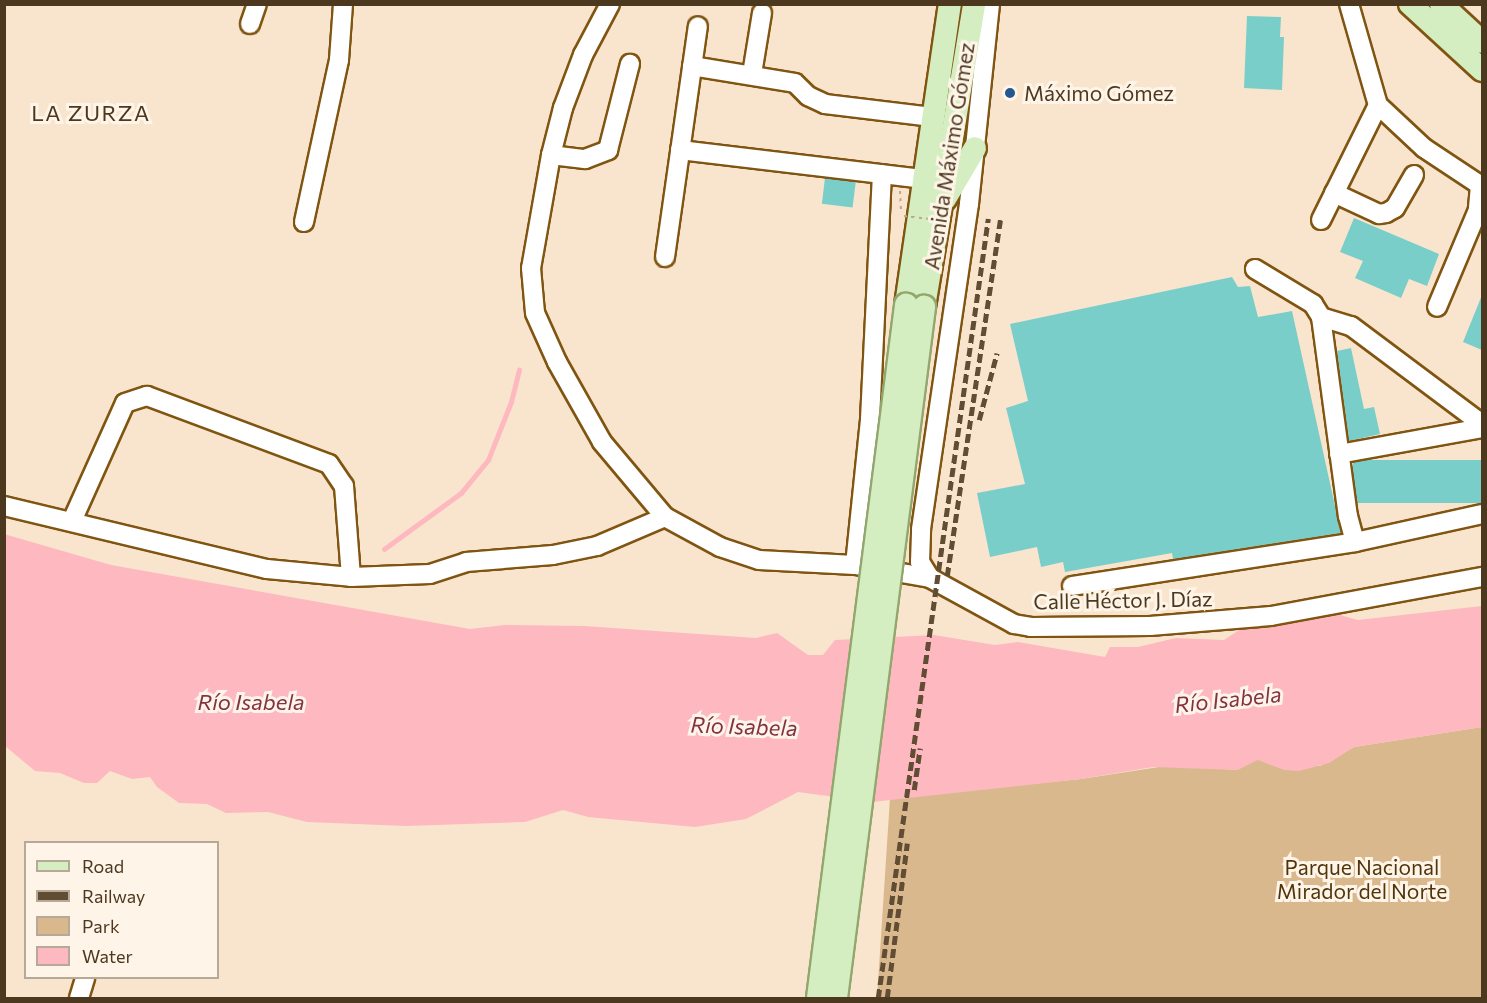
<!DOCTYPE html>
<meta charset="utf-8">
<style>
body{margin:0}
#map{position:relative;width:1487px;height:1003px;overflow:hidden;background:#f9e5cd;font-family:Commissioner,sans-serif}
div>[style]{position:absolute}
[style*='--x']{left:calc(var(--x)*1px);top:calc(var(--y)*1px);width:calc(var(--w)*1px);rotate:calc(var(--a)*1deg)}
.green>*{inset:0;background:#dab88e}
.water>*{inset:0;background:#feb8bf}
.stream>*{height:4.5px;margin:-2.25px;padding:0 2.25px;transform-origin:2.25px;border-radius:2.25px;background:#feb8bf}
.building>*{inset:0;background:#7aceca;transform-origin:0 0}
.path>*{height:2px;margin-top:-1px;transform-origin:0;background:repeating-linear-gradient(90deg,#bba78e 0 3px,transparent 0 7.5px)}
.roads{filter:drop-shadow(2px 0 #805511) drop-shadow(-2px 0 #805511) drop-shadow(0 2px #805511) drop-shadow(0 -2px #805511)}
.minor>*{height:18px;margin:-9px;padding:0 9px;transform-origin:9px;border-radius:9px;background:#fff}
.major>*{height:22px;margin:-11px;padding:0 11px;transform-origin:11px;border-radius:11px;background:#d4eec1}
.rail>*{height:4.5px;margin-top:-2.25px;transform-origin:0;background:repeating-linear-gradient(90deg,#614d33 0 9px,transparent 0 13.5px)}
.path-bridge>*{height:2px;margin-top:-1px;transform-origin:0;background:repeating-linear-gradient(90deg,#bba78e 0 3px,transparent 0 7.5px)}
.bridges{filter:drop-shadow(2px 0 #92a66d) drop-shadow(-2px 0 #92a66d) drop-shadow(0 2px #92a66d) drop-shadow(0 -2px #92a66d)}
.major-bridge>*{height:22px;margin:-11px;padding:0 11px;transform-origin:11px;border-radius:11px;background:#d4eec1}
.dots>*{width:16px;height:16px;translate:-50% -50%;box-sizing:border-box;border:3px solid #fff4e8;border-radius:50%}
span{translate:-50% -50%;white-space:nowrap;text-align:center;line-height:1.15;-webkit-text-stroke:6px #fff4e8;paint-order:stroke}
.poi-label{font-size:21px;color:#4c381e}
.left{translate:0 -50%;text-align:left}
.street-label{font-size:21px;color:#4c381e}
.park-label{font-size:21px;color:#50350b}
.neighbourhood-label{font-size:22px;color:#4c381e;letter-spacing:1.5px}
.water-label{font-size:22px;color:#823240;font-style:italic}
.frame{position:absolute;inset:0;border:6px solid #4c381e;pointer-events:none}
.legend{position:absolute;left:24px;top:841px;width:195px;height:138px;box-sizing:border-box;background:#fff4e8;border:2px solid #b7a997;margin:0;padding:8px 10px;list-style:none;font-size:18px;color:#4c381e}
.legend li{display:flex;align-items:center;gap:12px;height:30px}
.legend b{width:30px;border:2px solid #b7a997}
</style>
<div id="map">
<div class="green">
<i style="clip-path:polygon(1482px 727px,1482px 998px,877px 998px,890px 798px,1081px 779px,1172px 765px,1237px 770px,1258px 759px,1320px 766px,1354px 747px)"></i>
</div>
<div class="water">
<i style="clip-path:polygon(4px 534px,111px 565px,470px 629px,505px 625px,584px 626px,756px 638px,777px 633px,808px 655px,823px 655px,835px 640px,934px 635px,995px 645px,1018px 642px,1105px 657px,1110px 647px,1138px 647px,1176px 638px,1224px 640px,1253px 621px,1329px 612px,1358px 620px,1482px 606px,1482px 727px,1354px 747px,1329px 763px,1299px 771px,1284px 770px,1258px 760px,1237px 770px,1153px 767px,1081px 779px,872px 802px,798px 792px,746px 819px,695px 827px,588px 817px,563px 810px,525px 822px,406px 826px,307px 822px,268px 812px,226px 813px,207px 804px,179px 803px,157px 787px,150px 777px,132px 779px,110px 771px,97px 783px,84px 783px,60px 773px,35px 771px,5px 746px)"></i>
</div>
<div class="stream">
<i style="--x:384;--y:549;--w:95;--a:-36"></i>
<i style="--x:461;--y:493;--w:43;--a:-50.7"></i>
<i style="--x:488;--y:460;--w:62;--a:-68.4"></i>
<i style="--x:511;--y:402;--w:33;--a:-76"></i>
</div>
<div class="building">
<i style="clip-path:polygon(1247px 16px,1281px 17px,1280px 37px,1284px 37px,1282px 90px,1244px 88px)"></i>
<i style="left:825px;top:178px;width:31px;height:26px;rotate:7deg"></i>
<i style="clip-path:polygon(1354px 218px,1439px 254px,1427px 286px,1409px 279px,1401px 298px,1355px 278px,1363px 261px,1340px 252px)"></i>
<i style="clip-path:polygon(1232px 277px,1238px 287px,1250px 286px,1258px 317px,1292px 311px,1341px 533px,1173px 559px,1172px 553px,1065px 572px,1063px 562px,1041px 567px,1037px 547px,990px 557px,977px 493px,1025px 484px,1006px 408px,1028px 401px,1010px 324px)"></i>
<i style="clip-path:polygon(1482px 295px,1482px 350px,1463px 342px)"></i>
<i style="clip-path:polygon(1351px 348px,1364px 409px,1374px 407px,1380px 434px,1349px 441px,1337px 351px)"></i>
<i style="left:1482px;top:460px;width:43px;height:129px;rotate:90deg"></i>
</div>
<div class="path">
<i style="--x:900;--y:191;--w:18;--a:87"></i>
</div>
<div class="roads">
<div class="minor">
<i style="--x:610;--y:4;--w:58;--a:117.9"></i>
<i style="--x:583;--y:55;--w:57;--a:110.7"></i>
<i style="--x:563;--y:108;--w:49;--a:104.3"></i>
<i style="--x:551;--y:155;--w:115;--a:100"></i>
<i style="--x:531;--y:268;--w:45;--a:84.9"></i>
<i style="--x:535;--y:313;--w:54;--a:65.8"></i>
<i style="--x:557;--y:362;--w:92;--a:60.6"></i>
<i style="--x:602;--y:442;--w:98;--a:50"></i>
<i style="--x:665;--y:517;--w:63;--a:28.6"></i>
<i style="--x:720;--y:547;--w:41;--a:18.4"></i>
<i style="--x:759;--y:560;--w:96;--a:3"></i>
<i style="--x:855;--y:565;--w:76;--a:9.8"></i>
<i style="--x:930;--y:578;--w:96;--a:28.7"></i>
<i style="--x:1014;--y:624;--w:17;--a:10"></i>
<i style="--x:1031;--y:627;--w:119;--a:-0.5"></i>
<i style="--x:1150;--y:626;--w:121;--a:-4.7"></i>
<i style="--x:1271;--y:616;--w:215;--a:-10.5"></i>
<i style="--x:1349;--y:4;--w:105;--a:74"></i>
<i style="--x:1378;--y:105;--w:63;--a:43.1"></i>
<i style="--x:1424;--y:148;--w:67;--a:33.5"></i>
<i style="--x:1480;--y:185;--w:25;--a:95"></i>
<i style="--x:1478;--y:210;--w:105;--a:112.9"></i>
<i style="--x:250;--y:24;--w:21;--a:-71"></i>
<i style="--x:692;--y:66;--w:104;--a:9.4"></i>
<i style="--x:795;--y:83;--w:18;--a:45"></i>
<i style="--x:808;--y:96;--w:19;--a:25"></i>
<i style="--x:825;--y:104;--w:108;--a:6.9"></i>
<i style="--x:752;--y:74;--w:62;--a:-80.7"></i>
<i style="--x:680;--y:150;--w:246;--a:6.8"></i>
<i style="--x:551;--y:155;--w:34;--a:7"></i>
<i style="--x:585;--y:159;--w:25;--a:-21"></i>
<i style="--x:608;--y:150;--w:89;--a:-75.7"></i>
<i style="--x:1334;--y:193;--w:50;--a:25"></i>
<i style="--x:1379;--y:214;--w:7;--a:-8"></i>
<i style="--x:1386;--y:213;--w:10;--a:-29"></i>
<i style="--x:1395;--y:208;--w:38;--a:-60"></i>
<i style="--x:1321;--y:220;--w:128;--a:-63.6"></i>
<i style="--x:304;--y:222;--w:166;--a:-77.8"></i>
<i style="--x:339;--y:60;--w:56;--a:-85.9"></i>
<i style="--x:665;--y:257;--w:233;--a:-81.9"></i>
<i style="--x:1255;--y:269;--w:68;--a:31.1"></i>
<i style="--x:1313;--y:304;--w:15;--a:58"></i>
<i style="--x:1321;--y:317;--w:201;--a:82.3"></i>
<i style="--x:1348;--y:516;--w:27;--a:75"></i>
<i style="--x:1355;--y:542;--w:130;--a:-12.4"></i>
<i style="--x:1321;--y:317;--w:31;--a:17"></i>
<i style="--x:1351;--y:326;--w:164;--a:36.8"></i>
<i style="--x:1339;--y:454;--w:145;--a:-10.3"></i>
<i style="--x:4;--y:506;--w:270;--a:13.5"></i>
<i style="--x:267;--y:569;--w:84;--a:5.4"></i>
<i style="--x:351;--y:577;--w:79;--a:-2.2"></i>
<i style="--x:430;--y:574;--w:38;--a:-18"></i>
<i style="--x:466;--y:562;--w:87;--a:-4.6"></i>
<i style="--x:553;--y:555;--w:45;--a:-11.6"></i>
<i style="--x:597;--y:546;--w:74;--a:-23.1"></i>
<i style="--x:72;--y:521;--w:129;--a:-65.8"></i>
<i style="--x:125;--y:403;--w:23;--a:-18"></i>
<i style="--x:147;--y:396;--w:194;--a:20.5"></i>
<i style="--x:329;--y:464;--w:27;--a:56"></i>
<i style="--x:344;--y:486;--w:91;--a:85.6"></i>
<i style="--x:855;--y:565;--w:147;--a:-84.1"></i>
<i style="--x:870;--y:419;--w:245;--a:-87.2"></i>
<i style="--x:930;--y:578;--w:19;--a:-122"></i>
<i style="--x:920;--y:562;--w:33;--a:-88"></i>
<i style="--x:921;--y:529;--w:329;--a:-81.6"></i>
<i style="--x:969;--y:204;--w:201;--a:-84"></i>
<i style="--x:1072;--y:586;--w:286;--a:-8.8"></i>
<i style="--x:79;--y:998;--w:21;--a:-73"></i>
</div>
<div class="major">
<i style="--x:1410;--y:4;--w:98;--a:42.5"></i>
<i style="--x:1441;--y:4;--w:56;--a:42.8"></i>
<i style="--x:945;--y:199;--w:59;--a:-59.5"></i>
<i style="--x:906;--y:305;--w:304;--a:-81.7"></i>
<i style="--x:924;--y:307;--w:307;--a:-80.6"></i>
</div>
</div>
<div class="rail">
<i style="--x:979;--y:420;--w:69;--a:-75"></i>
<i style="--x:947;--y:576;--w:360;--a:-81.5"></i>
<i style="--x:914;--y:790;--w:42;--a:-81.9"></i>
<i style="--x:878;--y:998;--w:787;--a:-81.96"></i>
<i style="--x:887;--y:998;--w:156;--a:-82.6"></i>
</div>
<div class="path-bridge">
<i style="--x:904;--y:216;--w:43;--a:6.6"></i>
</div>
<div class="bridges">
<div class="major-bridge">
<i style="--x:818;--y:998;--w:699;--a:-82.76"></i>
<i style="--x:836;--y:998;--w:697;--a:-82.74"></i>
</div>
</div>
<div class="dots">
<i style="left:1010px;top:93px;background:#225790"></i>
</div>
<div class="poi-label">
<span class="left" style="left:1024px;top:93px">Máximo Gómez</span>
</div>
<div class="street-label">
<span style="left:949px;top:156px;rotate:-81deg">Avenida Máximo Gómez</span>
<span style="left:1123px;top:600px;rotate:-1deg">Calle Héctor J. Díaz</span>
</div>
<div class="park-label">
<span style="left:1362px;top:879px">Parque Nacional<br>Mirador del Norte</span>
</div>
<div class="neighbourhood-label">
<span style="left:91px;top:113px">LA ZURZA</span>
</div>
<div class="water-label">
<span style="left:1228px;top:699px;rotate:-6deg">Río Isabela</span>
<span style="left:251px;top:702px">Río Isabela</span>
<span style="left:744px;top:726px;rotate:2deg">Río Isabela</span>
</div>
<div class="frame"></div>
<ul class="legend">
<li><b style="height:8px;background:#d4eec1"></b>Road</li>
<li><b style="height:8px;background:#614d33"></b>Railway</li>
<li><b style="height:16px;background:#dab88e"></b>Park</li>
<li><b style="height:16px;background:#feb8bf"></b>Water</li>
</ul>
</div>
